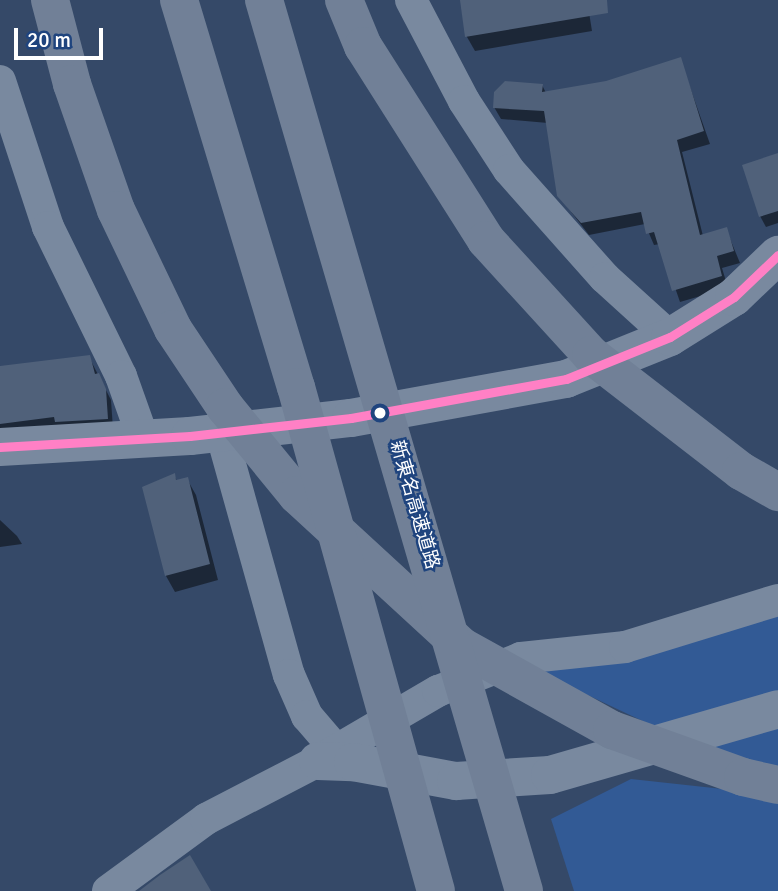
<!DOCTYPE html>
<meta charset="utf-8">
<style>
body{margin:0}
#map{position:relative;width:778px;height:891px;overflow:hidden;background:#354968;font-family:Signika,"Noto Sans JP",sans-serif}
div>[style]{position:absolute}
[style*='--x']{left:calc(var(--x)*1px);top:calc(var(--y)*1px);width:calc(var(--w)*1px);rotate:calc(var(--a)*1deg)}
.green>*{inset:0;background:#325a95}
.shadow>*{inset:0;background:#0007}
.building>*{inset:0;background:#50617a}
.minor>*{height:32px;margin:-16px;padding:0 16px;transform-origin:16px;border-radius:16px;background:#79899f}
.tertiary>*{height:38px;margin:-19px;padding:0 19px;transform-origin:19px;border-radius:19px;background:#79899f}
.motorway>*{height:38px;margin:-19px;padding:0 19px;transform-origin:19px;border-radius:19px;background:#718097}
.bus-1>*{height:9px;margin:-4.5px;padding:0 4.5px;transform-origin:4.5px;border-radius:4.5px;background:#ff80c5}
.dots>*{width:19px;height:19px;translate:-50% -50%;box-sizing:border-box;border:4px solid #1f447e;border-radius:50%}
span{translate:-50% -50%;white-space:nowrap;text-align:center;line-height:1.15;-webkit-text-stroke:5px #1f447e;paint-order:stroke}
.street-label{font-size:19px;color:#fff}
.scale{position:absolute;left:14px;top:28px;width:89px;height:32px;box-sizing:border-box;border:4px solid #fff;border-top:0;padding-left:9px;font-size:21px;line-height:24px;white-space:nowrap;color:#fff;-webkit-text-stroke:5px #1f447e;paint-order:stroke}
</style>
<div id="map">
<div class="green">
<i style="clip-path:polygon(778px 601px,778px 770px,666px 732px,526px 666px)"></i>
<i style="clip-path:polygon(631px 779px,778px 795px,778px 891px,574px 891px,551px 819px)"></i>
</div>
<div class="shadow">
<i style="clip-path:polygon(462px 0,587px 0,592px 31px,475px 51px,467px 37px)"></i>
<i style="clip-path:polygon(680px 59px,710px 144px,682px 152px,703px 236px,726px 229px,740px 263px,722px 268px,728px 288px,680px 302px,660px 244px,654px 245px,645px 224px,589px 235px,559px 196px,548px 123px,501px 119px,494px 107px,542px 85px,546px 93px,607px 83px)"></i>
<i style="clip-path:polygon(778px 155px,778px 223px,766px 227px,760px 216px)"></i>
<i style="clip-path:polygon(89px 357px,111px 400px,113px 429px,0 434px,0 368px)"></i>
<i style="clip-path:polygon(174px 476px,177px 481px,187px 479px,196px 495px,218px 580px,175px 592px,166px 576px,144px 488px)"></i>
<i style="clip-path:polygon(0 520px,17px 536px,22px 544px,0 547px)"></i>
</div>
<div class="building">
<i style="clip-path:polygon(460px 0,607px 0,608px 13px,465px 37px)"></i>
<i style="clip-path:polygon(681px 57px,704px 131px,677px 140px,700px 235px,727px 227px,734px 251px,717px 256px,722px 276px,672px 291px,654px 232px,646px 234px,641px 212px,581px 223px,557px 196px,544px 111px,493px 108px,494px 92px,505px 81px,543px 84px,542px 92px,606px 81px)"></i>
<i style="clip-path:polygon(778px 153px,778px 211px,759px 217px,742px 165px)"></i>
<i style="clip-path:polygon(90px 355px,95px 374px,99px 373px,106px 389px,108px 419px,55px 422px,54px 417px,0 424px,0 366px)"></i>
<i style="clip-path:polygon(175px 473px,176px 480px,188px 477px,210px 564px,165px 576px,142px 487px)"></i>
<i style="clip-path:polygon(190px 855px,211px 891px,139px 891px,160px 875px)"></i>
</div>
<div class="minor">
<i style="--x:411;--y:0;--w:114;--a:62.3"></i>
<i style="--x:464;--y:101;--w:82;--a:56.9"></i>
<i style="--x:509;--y:170;--w:144;--a:48.4"></i>
<i style="--x:605;--y:278;--w:88;--a:42.2"></i>
<i style="--x:0;--y:81;--w:154;--a:71.8"></i>
<i style="--x:48;--y:227;--w:166;--a:63.9"></i>
<i style="--x:121;--y:376;--w:66;--a:70.5"></i>
<i style="--x:221;--y:432;--w:252;--a:74.4"></i>
<i style="--x:289;--y:675;--w:45;--a:66.3"></i>
<i style="--x:307;--y:716;--w:46;--a:49.4"></i>
<i style="--x:108;--y:891;--w:122;--a:-36.3"></i>
<i style="--x:206;--y:819;--w:126;--a:-27.4"></i>
<i style="--x:318;--y:761;--w:139;--a:-30.3"></i>
<i style="--x:438;--y:691;--w:89;--a:-21.7"></i>
<i style="--x:521;--y:658;--w:105;--a:-6"></i>
<i style="--x:625;--y:647;--w:160;--a:-17.1"></i>
</div>
<div class="tertiary">
<i style="--x:0;--y:447;--w:190;--a:-3.3"></i>
<i style="--x:190;--y:436;--w:162;--a:-6.4"></i>
<i style="--x:351;--y:418;--w:219;--a:-10.3"></i>
<i style="--x:566;--y:379;--w:112;--a:-22"></i>
<i style="--x:670;--y:337;--w:75;--a:-32"></i>
<i style="--x:734;--y:297;--w:61;--a:-43.7"></i>
<i style="--x:318;--y:761;--w:35;--a:2"></i>
<i style="--x:353;--y:762;--w:105;--a:10.5"></i>
<i style="--x:456;--y:781;--w:94;--a:-3.7"></i>
<i style="--x:550;--y:775;--w:237;--a:-16.1"></i>
</div>
<div class="motorway">
<i style="--x:50;--y:0;--w:87;--a:75.3"></i>
<i style="--x:72;--y:84;--w:133;--a:70.8"></i>
<i style="--x:116;--y:210;--w:132;--a:64.4"></i>
<i style="--x:173;--y:329;--w:94;--a:56.3"></i>
<i style="--x:225;--y:407;--w:114;--a:50.7"></i>
<i style="--x:297;--y:495;--w:223;--a:42.6"></i>
<i style="--x:461;--y:646;--w:173;--a:29.1"></i>
<i style="--x:612;--y:730;--w:139;--a:19.7"></i>
<i style="--x:743;--y:777;--w:36;--a:13"></i>
<i style="--x:179;--y:0;--w:404;--a:73.2"></i>
<i style="--x:296;--y:387;--w:523;--a:74.48"></i>
<i style="--x:264;--y:0;--w:928;--a:73.73"></i>
<i style="--x:344;--y:0;--w:50;--a:67.6"></i>
<i style="--x:363;--y:46;--w:230;--a:57.6"></i>
<i style="--x:486;--y:240;--w:156;--a:47.6"></i>
<i style="--x:591;--y:355;--w:190;--a:37.7"></i>
<i style="--x:741;--y:471;--w:43;--a:29.6"></i>
</div>
<div class="bus-1">
<i style="--x:0;--y:447;--w:190;--a:-3.3"></i>
<i style="--x:190;--y:436;--w:162;--a:-6.4"></i>
<i style="--x:351;--y:418;--w:219;--a:-10.3"></i>
<i style="--x:566;--y:379;--w:112;--a:-22"></i>
<i style="--x:670;--y:337;--w:75;--a:-32"></i>
<i style="--x:734;--y:297;--w:61;--a:-43.7"></i>
</div>
<div class="dots">
<i style="left:380px;top:413px;background:#fff"></i>
</div>
<div class="street-label">
<span style="left:414px;top:505px;rotate:74deg">新東名高速道路</span>
</div>
<div class="scale">20 m</div>
</div>
